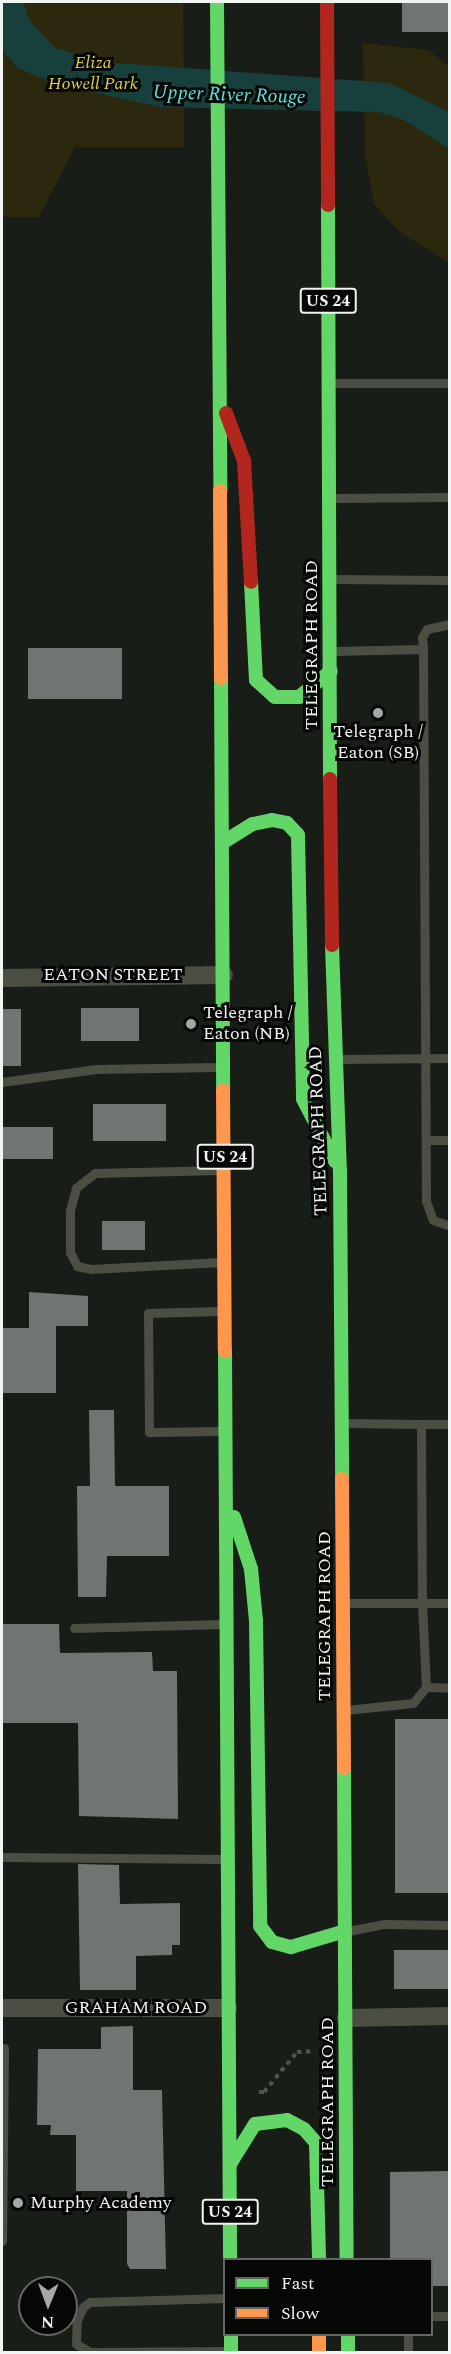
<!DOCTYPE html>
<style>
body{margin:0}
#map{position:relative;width:451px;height:2354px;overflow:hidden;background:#181d18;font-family:Spectral,serif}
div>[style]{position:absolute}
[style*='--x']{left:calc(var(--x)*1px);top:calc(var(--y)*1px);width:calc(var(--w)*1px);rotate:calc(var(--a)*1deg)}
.green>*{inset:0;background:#2c280d}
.water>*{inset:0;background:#173f3c}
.building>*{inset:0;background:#717572;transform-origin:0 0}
.path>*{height:4px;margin-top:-2px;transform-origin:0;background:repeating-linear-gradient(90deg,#50544c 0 4.5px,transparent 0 9px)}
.lane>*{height:9px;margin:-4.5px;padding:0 4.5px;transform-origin:4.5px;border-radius:4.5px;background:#4a4e43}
.street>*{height:18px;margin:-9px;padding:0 9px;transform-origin:9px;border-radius:9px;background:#4a4e43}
.fast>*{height:14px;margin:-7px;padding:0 7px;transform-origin:7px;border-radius:7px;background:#63d668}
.slow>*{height:14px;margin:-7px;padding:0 7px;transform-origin:7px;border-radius:7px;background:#ff974d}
.jam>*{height:14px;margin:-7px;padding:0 7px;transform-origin:7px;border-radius:7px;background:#b3261e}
.dots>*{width:16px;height:16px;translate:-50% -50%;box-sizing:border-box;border:3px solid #050705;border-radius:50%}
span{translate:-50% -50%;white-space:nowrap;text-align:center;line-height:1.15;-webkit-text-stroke:6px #050705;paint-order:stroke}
.shield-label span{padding:2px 4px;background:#050705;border:2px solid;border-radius:4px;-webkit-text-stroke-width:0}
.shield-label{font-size:16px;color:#f1f5f1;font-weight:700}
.park-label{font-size:18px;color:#e0ca48;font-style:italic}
.street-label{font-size:18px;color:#f1f5f1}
.poi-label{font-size:18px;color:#f1f5f1}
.left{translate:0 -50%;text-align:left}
.water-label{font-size:20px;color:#5be3de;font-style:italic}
.frame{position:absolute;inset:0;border:3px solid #f1f5f1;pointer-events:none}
.legend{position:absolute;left:223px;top:2258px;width:210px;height:78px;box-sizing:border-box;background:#050705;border:2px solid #636663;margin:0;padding:8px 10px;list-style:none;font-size:18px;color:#f1f5f1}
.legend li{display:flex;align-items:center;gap:12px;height:30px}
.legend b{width:30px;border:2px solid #636663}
.north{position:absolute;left:18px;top:2276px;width:60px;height:60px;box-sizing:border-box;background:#050705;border:2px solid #636663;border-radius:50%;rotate:181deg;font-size:16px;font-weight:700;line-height:24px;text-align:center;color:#f1f5f1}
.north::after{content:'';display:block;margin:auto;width:21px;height:27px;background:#a5a9a5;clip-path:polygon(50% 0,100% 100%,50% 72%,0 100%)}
</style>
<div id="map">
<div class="green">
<i style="clip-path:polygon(2px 2px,183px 2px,184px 147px,75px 147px,39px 217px,2px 217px)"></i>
<i style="clip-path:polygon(363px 43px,428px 50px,449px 66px,449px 263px,401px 233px,374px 204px,365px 155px)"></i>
</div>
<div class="water">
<i style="clip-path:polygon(2px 2px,23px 2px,29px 20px,55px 48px,104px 62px,390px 83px,449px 112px,449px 149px,404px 120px,378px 112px,160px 107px,57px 84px,17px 68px,6px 54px,2px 47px)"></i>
</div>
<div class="building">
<i style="left:402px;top:2px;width:48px;height:30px"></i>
<i style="left:28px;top:648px;width:94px;height:51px"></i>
<i style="left:81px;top:1008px;width:58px;height:33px"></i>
<i style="left:2px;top:1009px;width:19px;height:57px"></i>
<i style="left:93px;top:1104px;width:73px;height:37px"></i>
<i style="left:2px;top:1127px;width:51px;height:32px"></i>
<i style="left:102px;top:1221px;width:43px;height:29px"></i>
<i style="clip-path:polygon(29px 1292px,88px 1296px,88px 1326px,56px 1326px,56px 1393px,2px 1393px,2px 1328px,29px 1328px)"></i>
<i style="clip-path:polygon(89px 1410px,114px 1410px,115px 1486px,169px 1486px,169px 1556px,107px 1556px,106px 1597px,78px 1597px,77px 1486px,90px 1486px)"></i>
<i style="clip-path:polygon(2px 1624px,59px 1624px,60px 1653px,152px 1652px,153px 1671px,177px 1671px,178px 1819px,79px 1816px,78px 1723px,2px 1723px)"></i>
<i style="left:450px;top:1719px;width:174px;height:55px;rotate:90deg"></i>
<i style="clip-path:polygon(78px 1864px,119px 1865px,120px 1904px,180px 1903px,180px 1945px,172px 1945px,172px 1955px,136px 1956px,136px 1990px,80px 1990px)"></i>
<i style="left:450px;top:1950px;width:39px;height:56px;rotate:90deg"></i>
<i style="clip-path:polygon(133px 2026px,133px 2090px,162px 2090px,166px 2269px,130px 2269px,127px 2264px,127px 2191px,76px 2191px,76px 2135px,50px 2135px,51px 2125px,37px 2125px,38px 2049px,101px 2049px,101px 2027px)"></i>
<i style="clip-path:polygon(450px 2171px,450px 2286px,432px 2286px,432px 2259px,390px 2259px,390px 2172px)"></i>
</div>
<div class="path">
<i style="--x:259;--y:2092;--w:5;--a:0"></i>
<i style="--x:264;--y:2092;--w:52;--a:-50.5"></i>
<i style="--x:297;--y:2052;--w:18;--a:-3"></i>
</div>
<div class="lane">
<i style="--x:330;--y:383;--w:120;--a:0"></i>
<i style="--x:332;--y:498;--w:118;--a:-0.5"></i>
<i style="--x:331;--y:579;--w:119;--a:0.5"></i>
<i style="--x:423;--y:649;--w:12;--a:-95"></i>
<i style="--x:422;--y:637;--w:9;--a:-58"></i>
<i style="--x:427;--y:629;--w:24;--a:-12"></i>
<i style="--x:333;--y:651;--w:90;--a:-1.3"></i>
<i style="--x:423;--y:649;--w:552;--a:89.69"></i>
<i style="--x:426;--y:1201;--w:20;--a:70"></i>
<i style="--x:433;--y:1220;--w:18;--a:19"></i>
<i style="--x:335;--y:1059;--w:115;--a:-0.5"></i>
<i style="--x:2;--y:1082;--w:95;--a:-7.9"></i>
<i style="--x:96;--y:1069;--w:123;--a:-0.9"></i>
<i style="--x:426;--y:1140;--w:24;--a:0"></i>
<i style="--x:220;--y:1170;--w:125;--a:178.6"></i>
<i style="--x:95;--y:1173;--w:24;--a:142"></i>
<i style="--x:76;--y:1188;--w:24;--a:105"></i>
<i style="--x:70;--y:1211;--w:41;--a:90"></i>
<i style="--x:70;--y:1252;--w:16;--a:63"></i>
<i style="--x:77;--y:1266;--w:14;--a:12"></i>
<i style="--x:91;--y:1269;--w:130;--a:-3.1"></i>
<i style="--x:220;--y:1311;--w:72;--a:178.4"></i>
<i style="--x:148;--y:1313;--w:119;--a:89.5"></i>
<i style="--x:149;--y:1432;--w:74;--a:-0.8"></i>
<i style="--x:344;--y:1423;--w:77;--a:0.7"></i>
<i style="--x:421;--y:1424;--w:179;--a:89.7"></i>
<i style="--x:422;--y:1603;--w:75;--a:180"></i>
<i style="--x:421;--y:1424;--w:29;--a:0"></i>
<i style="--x:74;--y:1628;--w:150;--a:-1.5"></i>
<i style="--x:426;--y:1687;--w:84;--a:-92.7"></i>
<i style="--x:422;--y:1603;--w:28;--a:0"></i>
<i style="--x:346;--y:1710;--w:67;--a:-6"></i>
<i style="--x:413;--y:1703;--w:21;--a:-51"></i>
<i style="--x:426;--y:1687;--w:24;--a:2"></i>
<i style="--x:2;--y:1857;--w:223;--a:0.5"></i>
<i style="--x:348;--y:1931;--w:37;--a:-11"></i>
<i style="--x:384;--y:1924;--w:66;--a:0.9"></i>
<i style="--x:2;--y:2241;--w:193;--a:-89.4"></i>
<i style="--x:432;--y:2316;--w:18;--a:0"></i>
<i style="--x:90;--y:2352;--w:16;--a:-150"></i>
<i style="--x:76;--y:2344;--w:24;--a:-88"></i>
<i style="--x:77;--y:2320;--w:14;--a:-65"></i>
<i style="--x:83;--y:2307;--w:9;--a:-36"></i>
<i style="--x:90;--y:2302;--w:135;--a:-1.7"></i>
<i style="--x:91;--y:2352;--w:135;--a:-0.4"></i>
<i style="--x:408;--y:2352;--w:18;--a:-90"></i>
</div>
<div class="street">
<i style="--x:2;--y:978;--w:222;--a:-0.8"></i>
<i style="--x:2;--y:2008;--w:226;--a:0"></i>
<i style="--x:346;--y:2018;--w:104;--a:-1.1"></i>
</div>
<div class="fast">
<i style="--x:217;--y:2;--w:489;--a:89.6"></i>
<i style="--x:328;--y:205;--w:574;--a:89.8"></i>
<i style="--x:251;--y:582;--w:98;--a:87.1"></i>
<i style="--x:256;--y:680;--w:25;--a:42"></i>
<i style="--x:275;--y:697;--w:24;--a:0"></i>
<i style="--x:299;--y:697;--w:41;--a:-39.1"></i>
<i style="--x:221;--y:678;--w:412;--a:89.7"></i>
<i style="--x:222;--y:843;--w:36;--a:-32"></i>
<i style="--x:253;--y:824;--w:19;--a:-12"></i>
<i style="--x:272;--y:820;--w:15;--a:11"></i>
<i style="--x:287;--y:823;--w:16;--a:47"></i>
<i style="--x:298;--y:835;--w:264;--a:88.9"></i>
<i style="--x:303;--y:1099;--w:70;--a:62.7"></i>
<i style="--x:332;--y:945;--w:226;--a:88"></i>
<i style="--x:340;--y:1171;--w:308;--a:89.6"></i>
<i style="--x:225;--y:1351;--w:909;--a:89.68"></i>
<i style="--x:234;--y:1517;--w:55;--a:71.9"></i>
<i style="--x:251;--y:1569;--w:52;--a:84.5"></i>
<i style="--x:256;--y:1621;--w:305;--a:89.2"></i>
<i style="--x:260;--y:1926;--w:20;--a:53"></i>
<i style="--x:272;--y:1942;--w:20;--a:15"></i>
<i style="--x:291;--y:1947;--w:56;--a:-16.5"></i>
<i style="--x:344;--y:1768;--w:492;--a:89.7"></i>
<i style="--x:230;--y:2164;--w:47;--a:-58"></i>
<i style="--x:255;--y:2124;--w:32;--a:-7"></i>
<i style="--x:287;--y:2120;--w:19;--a:28"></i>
<i style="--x:304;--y:2129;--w:18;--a:49"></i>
<i style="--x:316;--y:2143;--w:117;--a:88.5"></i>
<i style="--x:231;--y:2334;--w:18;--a:90"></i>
<i style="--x:348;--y:2334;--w:18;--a:90"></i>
</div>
<div class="slow">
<i style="--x:220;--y:491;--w:187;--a:89.7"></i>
<i style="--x:223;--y:1090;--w:261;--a:89.6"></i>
<i style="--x:342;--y:1479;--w:289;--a:89.6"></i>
<i style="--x:319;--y:2334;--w:18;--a:90"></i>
</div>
<div class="jam">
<i style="--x:327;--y:2;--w:203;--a:89.7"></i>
<i style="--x:226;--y:413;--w:51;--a:69.4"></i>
<i style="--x:244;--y:461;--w:121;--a:86.7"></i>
<i style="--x:330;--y:779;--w:166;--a:89.3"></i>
</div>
<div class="dots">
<i style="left:378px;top:713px;background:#a5a9a5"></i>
<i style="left:191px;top:1024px;background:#a5a9a5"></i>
<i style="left:18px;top:2203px;background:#a5a9a5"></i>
</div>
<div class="shield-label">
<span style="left:328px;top:301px">US 24</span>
<span style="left:225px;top:1157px">US 24</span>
<span style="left:230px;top:2212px">US 24</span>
</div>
<div class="park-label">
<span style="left:93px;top:74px">Eliza<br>Howell Park</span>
</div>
<div class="street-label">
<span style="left:312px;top:645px;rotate:-90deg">TELEGRAPH ROAD</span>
<span style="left:113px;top:975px">EATON STREET</span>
<span style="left:319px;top:1131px;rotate:-92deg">TELEGRAPH ROAD</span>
<span style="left:325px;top:1616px;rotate:-90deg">TELEGRAPH ROAD</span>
<span style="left:136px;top:2008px">GRAHAM ROAD</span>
<span style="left:328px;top:2102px;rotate:-90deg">TELEGRAPH ROAD</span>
</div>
<div class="poi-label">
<span style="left:378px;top:743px">Telegraph /<br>Eaton (SB)</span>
<span class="left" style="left:203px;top:1024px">Telegraph /<br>Eaton (NB)</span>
<span class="left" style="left:30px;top:2203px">Murphy Academy</span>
</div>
<div class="water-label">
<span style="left:229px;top:95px;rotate:2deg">Upper River Rouge</span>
</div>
<div class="frame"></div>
<ul class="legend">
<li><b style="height:8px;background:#63d668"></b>Fast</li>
<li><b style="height:8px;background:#ff974d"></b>Slow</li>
</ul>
<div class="north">N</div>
</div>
